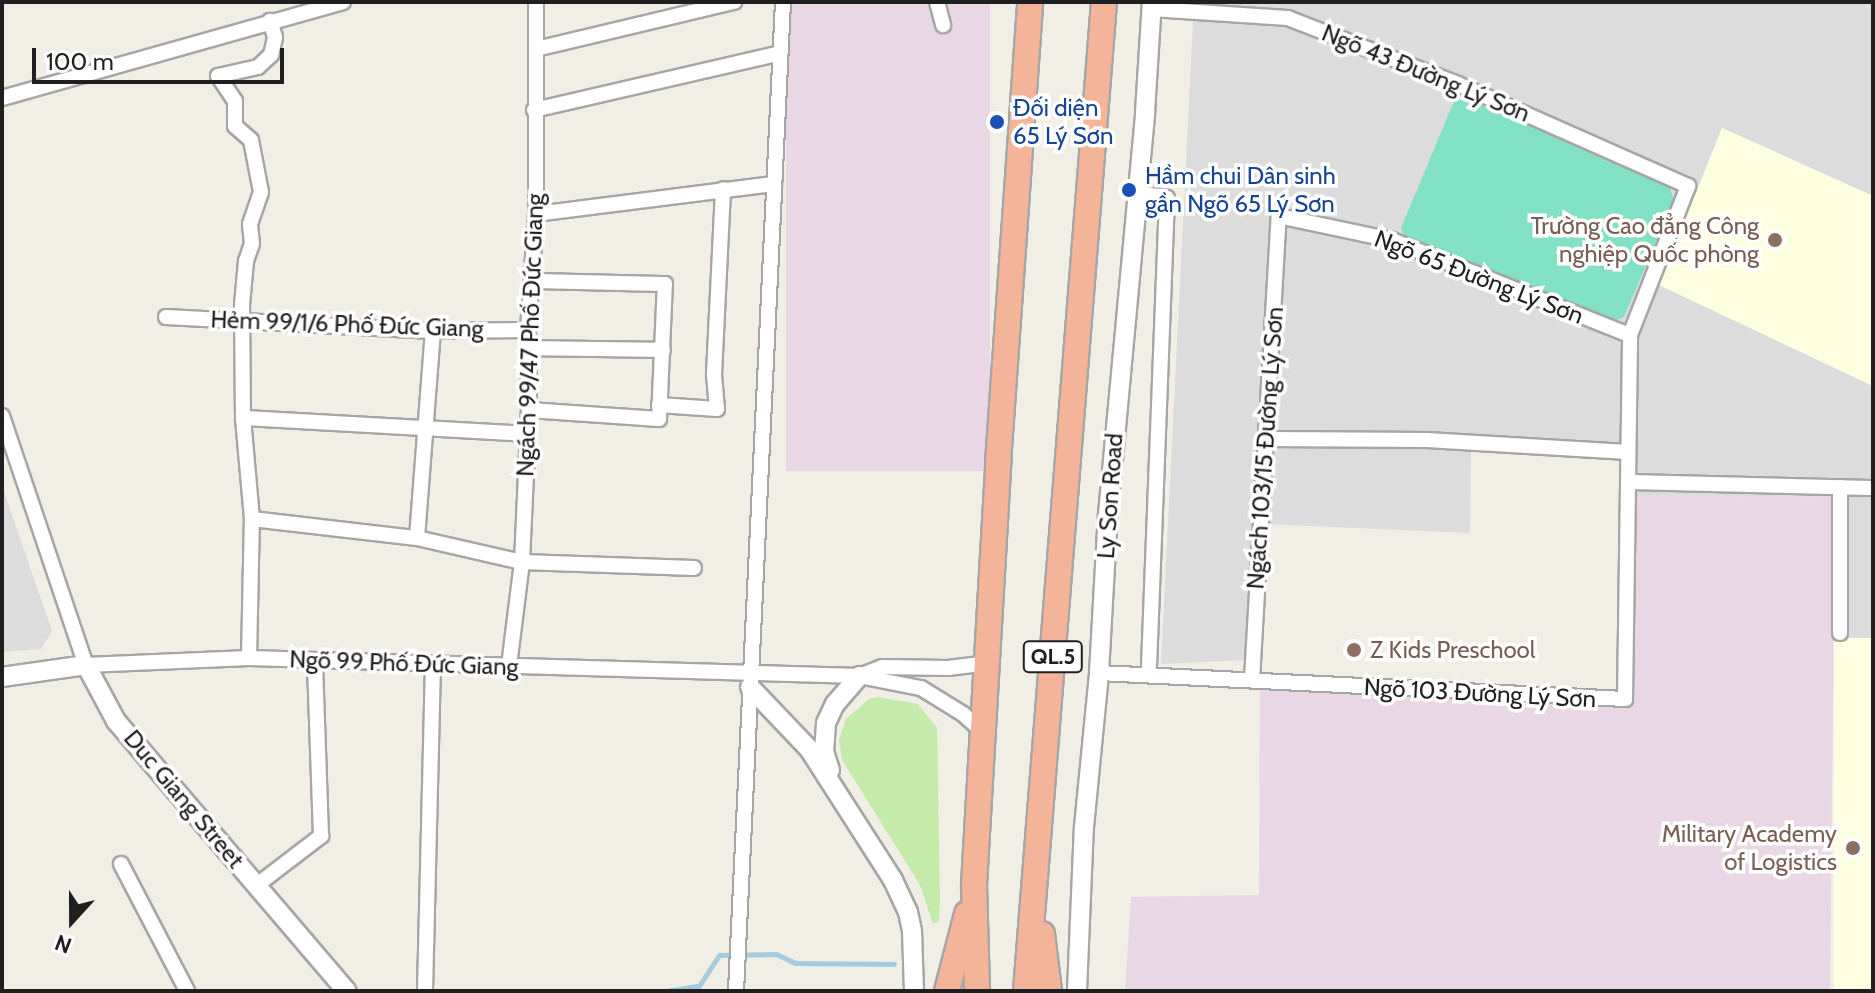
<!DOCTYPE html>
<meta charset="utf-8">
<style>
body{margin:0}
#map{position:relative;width:1875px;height:993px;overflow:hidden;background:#f0eee5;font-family:Cabin,sans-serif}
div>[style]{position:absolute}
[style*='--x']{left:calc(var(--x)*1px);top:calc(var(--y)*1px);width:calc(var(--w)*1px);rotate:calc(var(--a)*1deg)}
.residential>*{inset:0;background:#dddcdc}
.industrial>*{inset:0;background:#e9d7e5;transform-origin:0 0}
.education>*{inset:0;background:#fcffe0;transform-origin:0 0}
.grass>*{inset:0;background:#c5ebab}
.pitch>*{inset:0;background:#82e1c4}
.stream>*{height:5px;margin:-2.5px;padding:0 2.5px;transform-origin:2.5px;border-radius:2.5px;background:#a5cddf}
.roads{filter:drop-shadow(2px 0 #a6a6a6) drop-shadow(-2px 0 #a6a6a6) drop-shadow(0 2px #a6a6a6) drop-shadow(0 -2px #a6a6a6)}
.minor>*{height:14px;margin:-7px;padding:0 7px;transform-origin:7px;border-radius:7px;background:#fff}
.tertiary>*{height:18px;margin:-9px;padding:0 9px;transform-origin:9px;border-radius:9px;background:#fff}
.trunk>*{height:24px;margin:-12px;padding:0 12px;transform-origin:12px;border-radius:12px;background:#f4b499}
.dots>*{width:22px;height:22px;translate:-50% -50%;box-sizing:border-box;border:4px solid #fff;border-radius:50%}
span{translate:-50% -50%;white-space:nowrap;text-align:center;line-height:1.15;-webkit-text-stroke:7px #fff;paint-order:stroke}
.shield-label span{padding:2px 6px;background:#fff;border:2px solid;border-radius:6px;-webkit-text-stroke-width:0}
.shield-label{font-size:22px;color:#1f1f1f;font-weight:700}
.street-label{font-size:24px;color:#1f1f1f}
.transit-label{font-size:24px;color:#164399}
.left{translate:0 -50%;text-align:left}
.education-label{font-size:24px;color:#785e54}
.right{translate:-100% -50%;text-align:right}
.frame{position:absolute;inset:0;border:4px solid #1f1f1f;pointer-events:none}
.north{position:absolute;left:32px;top:881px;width:80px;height:80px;-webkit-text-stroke:6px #fff;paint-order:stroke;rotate:201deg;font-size:22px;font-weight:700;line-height:32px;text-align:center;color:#1f1f1f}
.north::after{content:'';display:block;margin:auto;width:28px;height:36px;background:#1f1f1f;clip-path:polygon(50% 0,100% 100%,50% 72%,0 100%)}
.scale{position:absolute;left:32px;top:48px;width:252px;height:36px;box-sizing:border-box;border:4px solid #1f1f1f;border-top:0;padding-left:10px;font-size:24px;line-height:28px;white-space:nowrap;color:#1f1f1f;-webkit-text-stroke:6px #fff;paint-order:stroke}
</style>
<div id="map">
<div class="residential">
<i style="clip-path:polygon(1194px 2px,1873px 2px,1873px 196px,1722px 128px,1659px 285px,1873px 386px,1873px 638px,1834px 640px,1835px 497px,1636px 495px,1635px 450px,1471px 438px,1470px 533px,1262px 524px,1250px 660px,1161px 664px)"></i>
<i style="clip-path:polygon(2px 486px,52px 631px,41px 649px,2px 652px)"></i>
</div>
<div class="industrial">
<i style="left:786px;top:2px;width:204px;height:469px"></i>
<i style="clip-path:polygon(1636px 495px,1835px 497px,1830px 991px,1125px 991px,1131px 897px,1259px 895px,1260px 690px,1632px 707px)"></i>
</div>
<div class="education">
<i style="clip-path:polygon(1722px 128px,1873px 196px,1873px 386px,1659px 285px)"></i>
<i style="left:1873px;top:638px;width:353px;height:39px;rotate:90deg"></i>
</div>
<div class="grass">
<i style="clip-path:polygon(878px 697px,918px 704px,937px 728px,940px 899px,939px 921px,933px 924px,920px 885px,842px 760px,839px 740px,846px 719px,869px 699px)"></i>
</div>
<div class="pitch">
<i style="clip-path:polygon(1468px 95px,1666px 177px,1674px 200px,1624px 317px,1609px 323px,1406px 242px,1401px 228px,1455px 99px)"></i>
</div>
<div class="stream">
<i style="--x:666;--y:991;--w:33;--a:-9"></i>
<i style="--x:699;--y:986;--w:37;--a:-57"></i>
<i style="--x:719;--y:955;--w:57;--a:-1"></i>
<i style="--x:776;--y:954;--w:21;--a:25"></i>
<i style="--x:795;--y:963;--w:99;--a:0.6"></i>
</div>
<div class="roads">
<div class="minor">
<i style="--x:937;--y:2;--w:24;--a:75"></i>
<i style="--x:536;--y:49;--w:204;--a:-13.4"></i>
<i style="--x:2;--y:98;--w:354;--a:-15.7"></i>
<i style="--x:534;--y:110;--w:253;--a:-13"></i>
<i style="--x:1137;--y:193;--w:30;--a:9"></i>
<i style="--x:1167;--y:198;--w:477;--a:92.2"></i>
<i style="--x:536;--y:214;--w:240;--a:-7.2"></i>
<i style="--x:166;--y:317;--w:267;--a:3"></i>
<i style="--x:433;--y:331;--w:95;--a:-0.6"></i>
<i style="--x:528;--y:348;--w:135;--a:0.8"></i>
<i style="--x:659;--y:405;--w:58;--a:3.9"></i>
<i style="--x:717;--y:409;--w:35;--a:-95"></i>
<i style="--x:714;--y:374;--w:185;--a:-87.2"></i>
<i style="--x:529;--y:410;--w:130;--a:4"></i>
<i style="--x:659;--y:419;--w:135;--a:-87.5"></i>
<i style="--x:665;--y:284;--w:132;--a:-178.7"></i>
<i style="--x:2;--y:416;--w:263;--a:71.4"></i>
<i style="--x:86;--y:665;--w:163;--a:-2.5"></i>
<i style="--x:249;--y:658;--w:610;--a:1.69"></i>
<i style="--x:859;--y:676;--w:63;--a:11"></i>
<i style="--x:921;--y:688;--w:49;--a:31.8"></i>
<i style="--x:963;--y:714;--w:27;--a:42"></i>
<i style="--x:243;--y:418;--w:284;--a:3.2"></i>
<i style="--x:1267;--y:439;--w:160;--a:0.4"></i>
<i style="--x:1427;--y:440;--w:201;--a:3.4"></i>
<i style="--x:1628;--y:482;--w:245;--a:1.4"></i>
<i style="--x:252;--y:519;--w:166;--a:6.6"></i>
<i style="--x:417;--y:538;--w:108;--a:12.9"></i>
<i style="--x:522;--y:562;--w:172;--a:2"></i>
<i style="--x:417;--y:538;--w:208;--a:-85.6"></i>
<i style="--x:1840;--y:633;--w:146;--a:-90"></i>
<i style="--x:249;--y:658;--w:139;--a:-88.8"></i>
<i style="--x:252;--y:519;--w:101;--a:-95.1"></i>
<i style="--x:243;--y:418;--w:113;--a:-90.5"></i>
<i style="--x:242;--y:305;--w:44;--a:-84.8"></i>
<i style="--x:246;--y:261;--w:18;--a:-71"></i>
<i style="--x:252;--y:244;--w:20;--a:-96"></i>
<i style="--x:250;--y:224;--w:34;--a:-71"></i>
<i style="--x:261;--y:192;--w:53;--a:-100.9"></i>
<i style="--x:251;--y:140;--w:21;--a:-139"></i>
<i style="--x:235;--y:126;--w:25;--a:-90"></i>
<i style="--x:235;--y:101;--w:30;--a:-124"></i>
<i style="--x:218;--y:76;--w:41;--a:-12.7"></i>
<i style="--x:258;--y:67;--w:18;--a:-43"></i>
<i style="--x:271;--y:55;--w:18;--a:-77"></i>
<i style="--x:275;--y:37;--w:17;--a:-107"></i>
<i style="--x:509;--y:666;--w:105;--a:-82.9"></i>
<i style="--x:522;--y:562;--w:152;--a:-87.4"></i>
<i style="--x:529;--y:410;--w:80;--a:-90.7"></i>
<i style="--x:528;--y:330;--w:116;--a:-86.1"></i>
<i style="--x:536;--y:214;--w:212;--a:-90"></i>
<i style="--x:1099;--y:673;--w:527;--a:2.83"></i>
<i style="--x:1625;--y:699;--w:364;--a:-89.2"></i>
<i style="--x:1630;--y:335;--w:160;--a:-68.7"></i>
<i style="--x:1688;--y:186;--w:252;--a:-156.1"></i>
<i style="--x:1458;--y:84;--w:182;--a:-158.8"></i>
<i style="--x:1288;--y:18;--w:137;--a:-176.2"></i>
<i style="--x:859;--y:676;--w:25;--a:-21"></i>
<i style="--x:882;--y:667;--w:66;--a:0.9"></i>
<i style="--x:948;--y:668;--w:39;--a:-7"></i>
<i style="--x:1252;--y:679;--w:464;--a:-86.7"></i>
<i style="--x:1279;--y:216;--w:116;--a:12"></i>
<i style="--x:1392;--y:240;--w:256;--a:21.8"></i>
<i style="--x:121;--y:864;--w:143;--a:62.5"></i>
<i style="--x:257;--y:885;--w:81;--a:-37.4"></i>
<i style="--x:321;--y:836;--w:176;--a:-92"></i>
<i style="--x:425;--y:991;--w:327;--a:-88.6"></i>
<i style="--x:736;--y:991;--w:990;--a:-87.28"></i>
</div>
<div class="tertiary">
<i style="--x:2;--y:677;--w:85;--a:-8.1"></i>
<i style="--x:86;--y:665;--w:64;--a:61.8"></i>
<i style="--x:116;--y:721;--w:355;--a:49.5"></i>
<i style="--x:750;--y:687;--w:86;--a:46.4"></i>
<i style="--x:809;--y:749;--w:156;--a:57.3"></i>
<i style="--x:893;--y:880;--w:35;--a:65"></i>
<i style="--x:908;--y:912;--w:19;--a:78"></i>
<i style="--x:912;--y:931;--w:60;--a:88.1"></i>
<i style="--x:830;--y:770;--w:19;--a:-108"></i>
<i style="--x:824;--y:752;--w:29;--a:-86"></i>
<i style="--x:826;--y:723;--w:21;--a:-65"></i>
<i style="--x:835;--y:704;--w:37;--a:-49"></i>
<i style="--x:1077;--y:991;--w:164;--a:-87.6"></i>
<i style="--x:1084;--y:827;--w:155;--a:-84.4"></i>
<i style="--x:1099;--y:673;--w:159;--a:-86.8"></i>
<i style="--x:1108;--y:514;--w:404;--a:-84.7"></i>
<i style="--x:1145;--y:112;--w:110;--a:-86.4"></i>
</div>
<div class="trunk">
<i style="--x:1042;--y:934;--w:57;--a:83"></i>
<i style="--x:947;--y:991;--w:80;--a:-75.4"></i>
<i style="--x:977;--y:991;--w:106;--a:-91.6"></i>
<i style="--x:974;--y:885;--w:423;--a:-86.7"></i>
<i style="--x:998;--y:463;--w:462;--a:-86"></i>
<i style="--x:1026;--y:991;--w:992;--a:-85.49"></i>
</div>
</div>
<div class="dots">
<i style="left:997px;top:122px;background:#1a4fb4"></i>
<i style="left:1129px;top:190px;background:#1a4fb4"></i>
<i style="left:1775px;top:240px;background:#8d6e63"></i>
<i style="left:1354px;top:650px;background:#8d6e63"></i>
<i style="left:1853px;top:848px;background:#8d6e63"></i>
</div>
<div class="shield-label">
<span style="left:1053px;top:657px">QL.5</span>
</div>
<div class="street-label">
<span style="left:1426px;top:73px;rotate:22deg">Ngõ 43 Đường Lý Sơn</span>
<span style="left:1479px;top:277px;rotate:21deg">Ngõ 65 Đường Lý Sơn</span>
<span style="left:347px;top:324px;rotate:2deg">Hẻm 99/1/6 Phố Đức Giang</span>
<span style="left:530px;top:335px;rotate:-88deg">Ngách 99/47 Phố Đức Giang</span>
<span style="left:1265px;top:448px;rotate:-86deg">Ngách 103/15 Đường Lý Sơn</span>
<span style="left:1110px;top:496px;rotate:-86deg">Ly Son Road</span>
<span style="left:404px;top:663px;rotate:2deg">Ngõ 99 Phố Đức Giang</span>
<span style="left:1480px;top:693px;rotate:3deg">Ngõ 103 Đường Lý Sơn</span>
<span style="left:184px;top:799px;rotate:50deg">Duc Giang Street</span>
</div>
<div class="transit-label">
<span class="left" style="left:1013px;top:122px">Đối diện<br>65 Lý Sơn</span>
<span class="left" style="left:1145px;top:190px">Hầm chui Dân sinh<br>gần Ngõ 65 Lý Sơn</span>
</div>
<div class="education-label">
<span class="right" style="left:1759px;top:240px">Trường Cao đẳng Công<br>nghiệp Quốc phòng</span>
<span class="left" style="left:1370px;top:650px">Z Kids Preschool</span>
<span class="right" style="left:1837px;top:848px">Military Academy<br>of Logistics</span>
</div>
<div class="frame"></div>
<div class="north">N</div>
<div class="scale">100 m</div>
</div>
